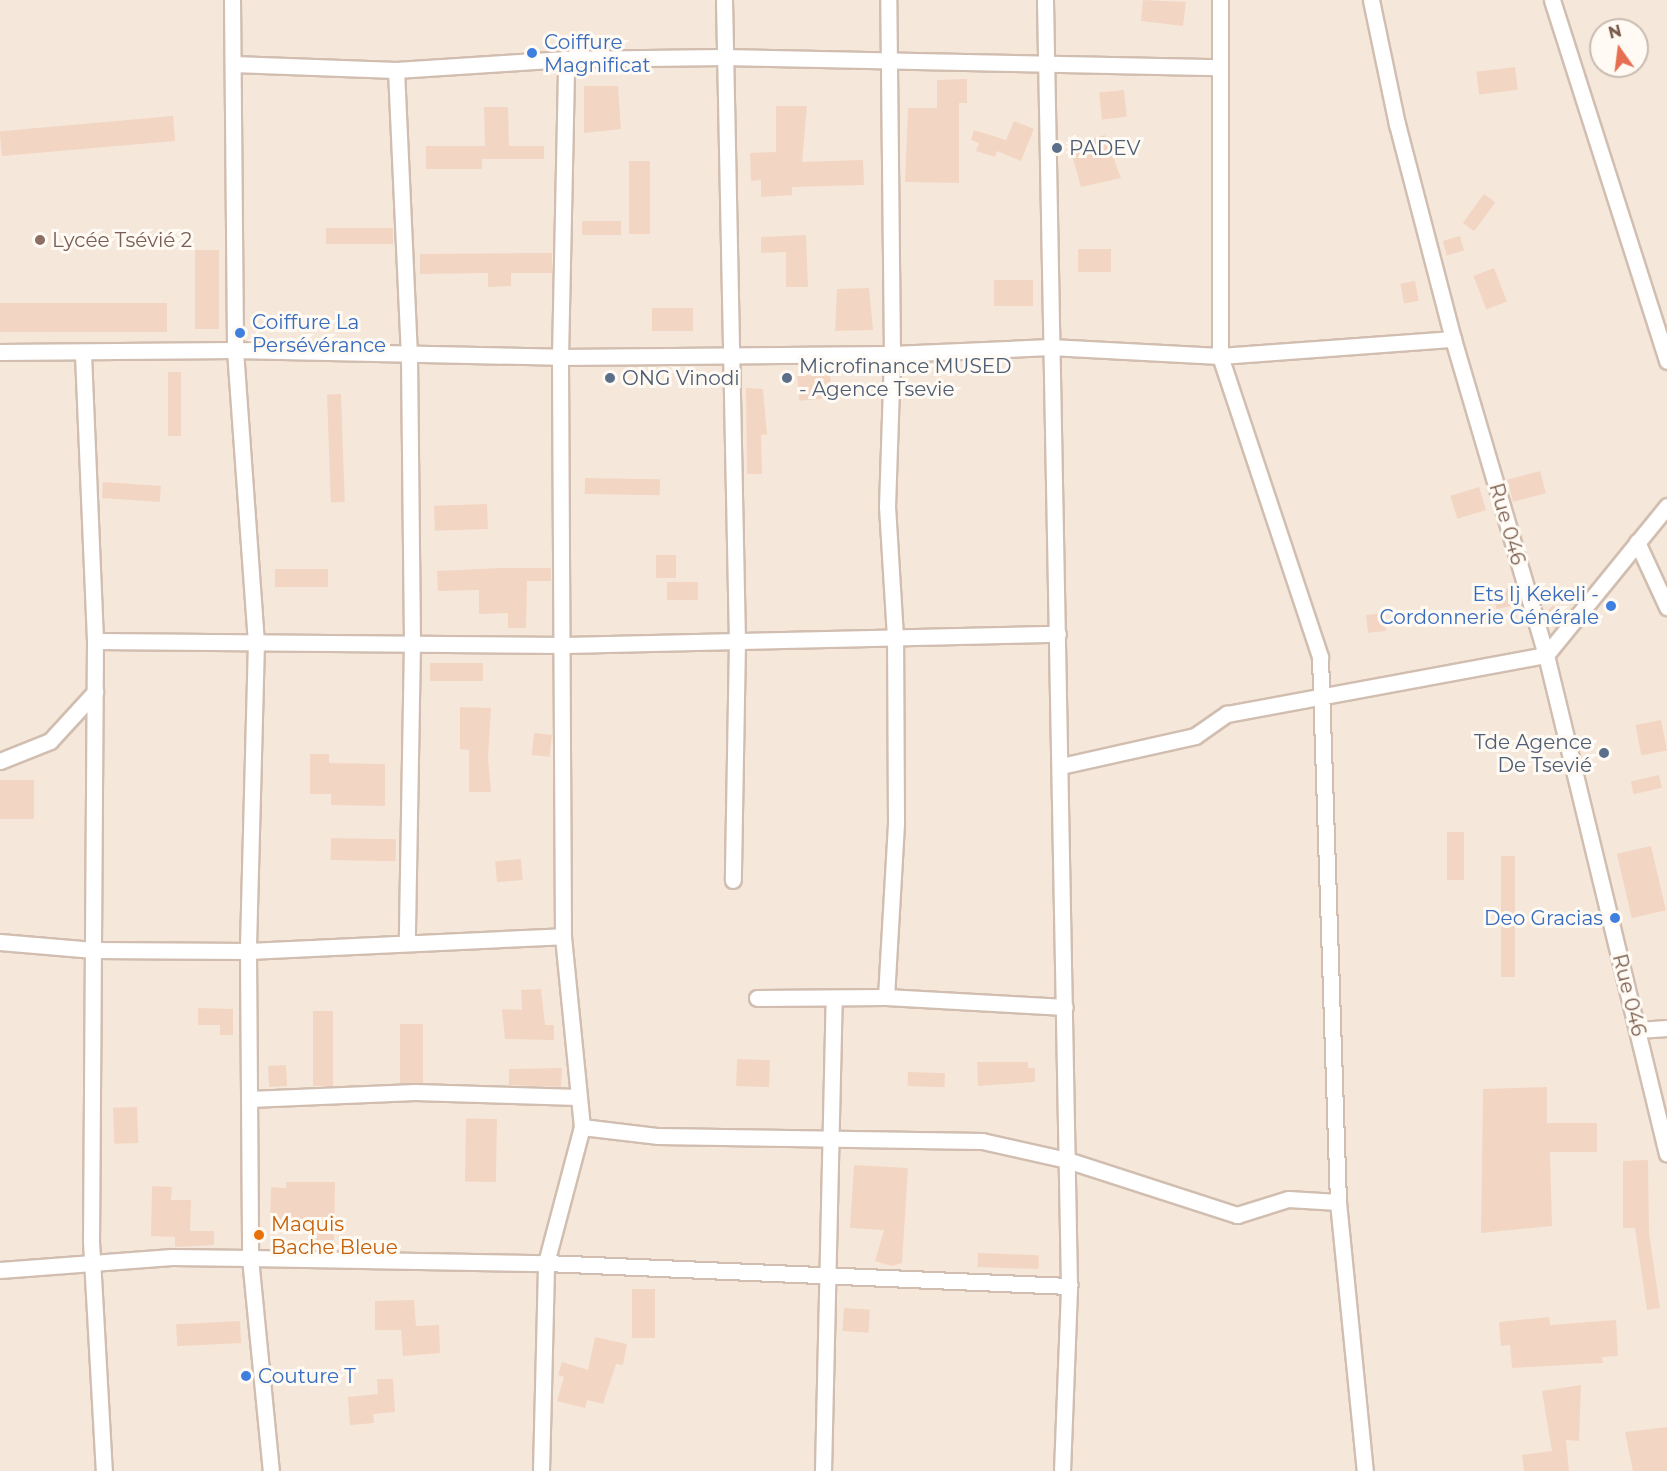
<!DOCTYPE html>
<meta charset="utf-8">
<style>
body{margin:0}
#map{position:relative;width:1667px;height:1471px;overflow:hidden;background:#fdf6ec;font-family:Montserrat,sans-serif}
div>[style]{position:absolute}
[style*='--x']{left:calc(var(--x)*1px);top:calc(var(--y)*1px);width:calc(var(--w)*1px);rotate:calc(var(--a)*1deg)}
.residential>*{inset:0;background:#f5e8da}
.building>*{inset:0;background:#f3d5c3;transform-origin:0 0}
.roads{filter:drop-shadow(2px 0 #d1beb0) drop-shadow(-2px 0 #d1beb0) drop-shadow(0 2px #d1beb0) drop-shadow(0 -2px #d1beb0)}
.minor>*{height:15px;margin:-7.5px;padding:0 7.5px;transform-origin:7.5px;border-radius:7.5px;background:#fff}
.dots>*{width:16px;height:16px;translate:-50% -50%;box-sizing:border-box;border:3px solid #fffaf3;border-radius:50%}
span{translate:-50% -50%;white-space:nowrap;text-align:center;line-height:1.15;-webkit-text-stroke:6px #fffaf3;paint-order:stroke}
.shop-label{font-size:20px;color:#366cbe}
.left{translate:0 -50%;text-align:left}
.right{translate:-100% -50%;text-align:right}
.service-label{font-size:20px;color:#4e5e75}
.education-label{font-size:20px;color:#785e54}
.street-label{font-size:20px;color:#7a5c4d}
.food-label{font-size:20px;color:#c56008}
.north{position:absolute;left:1589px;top:18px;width:60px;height:60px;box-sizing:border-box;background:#fffaf3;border:2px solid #cabbb1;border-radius:50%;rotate:346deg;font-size:16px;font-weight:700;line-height:24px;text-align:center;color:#7a5c4d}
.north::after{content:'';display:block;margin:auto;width:21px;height:27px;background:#e76f51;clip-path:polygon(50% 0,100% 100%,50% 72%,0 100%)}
</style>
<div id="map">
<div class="residential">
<i style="clip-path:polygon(evenodd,0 0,1667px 0,1667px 1471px,0 1471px,0 0,1601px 30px,1637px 30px,1637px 66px,1601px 66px,1601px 30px)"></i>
</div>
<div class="building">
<i style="clip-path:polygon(1143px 0,1186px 2px,1183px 26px,1141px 21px)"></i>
<i style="left:1515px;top:67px;width:23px;height:39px;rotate:83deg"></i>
<i style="clip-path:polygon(967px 79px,967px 103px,959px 103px,959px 183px,905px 182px,908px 108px,937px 108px,937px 80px)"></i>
<i style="clip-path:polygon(584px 86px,618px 86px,621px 129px,584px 133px)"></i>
<i style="left:1124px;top:90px;width:27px;height:25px;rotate:84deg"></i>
<i style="clip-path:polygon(776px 106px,807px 106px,802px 162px,863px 160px,864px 185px,792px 187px,792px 195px,761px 197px,761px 180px,751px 181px,750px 153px,776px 152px)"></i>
<i style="clip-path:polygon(484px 107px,508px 107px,509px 146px,544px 146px,544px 159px,482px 159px,482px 169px,426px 169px,426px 146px,485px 146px)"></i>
<i style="left:173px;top:116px;width:25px;height:174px;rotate:85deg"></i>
<i style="clip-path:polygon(1014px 121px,1034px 129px,1021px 161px,997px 151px,995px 157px,976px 151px,979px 143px,971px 140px,974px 130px,1006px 140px)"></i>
<i style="clip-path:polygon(1105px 135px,1121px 178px,1081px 187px,1069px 145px)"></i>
<i style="left:629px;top:161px;width:21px;height:73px"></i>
<i style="left:1484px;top:194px;width:14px;height:36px;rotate:36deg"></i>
<i style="left:582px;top:221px;width:39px;height:14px"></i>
<i style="left:326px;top:228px;width:67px;height:16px"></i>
<i style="clip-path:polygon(806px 235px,808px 287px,786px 287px,786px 252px,761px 253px,761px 237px)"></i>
<i style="left:1460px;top:236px;width:15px;height:18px;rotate:74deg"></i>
<i style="left:1078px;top:249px;width:33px;height:23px"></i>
<i style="left:219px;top:250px;width:79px;height:24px;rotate:90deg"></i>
<i style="clip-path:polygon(552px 253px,552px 273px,511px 273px,511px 286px,488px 287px,488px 273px,420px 274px,420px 254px)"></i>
<i style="left:1494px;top:268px;width:36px;height:22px;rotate:69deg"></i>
<i style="left:994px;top:280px;width:39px;height:26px"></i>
<i style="left:1415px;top:281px;width:20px;height:15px;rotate:79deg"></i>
<i style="clip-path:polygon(869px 288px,873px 330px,835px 331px,837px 289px)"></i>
<i style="left:0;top:303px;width:167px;height:29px"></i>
<i style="left:652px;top:308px;width:41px;height:23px"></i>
<i style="left:168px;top:372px;width:13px;height:64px"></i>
<i style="left:830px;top:373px;width:25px;height:33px;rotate:85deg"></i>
<i style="clip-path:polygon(746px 388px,763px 389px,767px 434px,761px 435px,762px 474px,747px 474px)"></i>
<i style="left:341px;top:394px;width:108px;height:14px;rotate:88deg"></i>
<i style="left:1540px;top:471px;width:23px;height:34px;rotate:75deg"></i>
<i style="left:585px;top:478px;width:75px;height:16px;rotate:1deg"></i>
<i style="left:103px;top:482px;width:58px;height:16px;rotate:4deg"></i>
<i style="left:1479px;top:487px;width:24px;height:30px;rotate:73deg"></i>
<i style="left:487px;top:504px;width:25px;height:53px;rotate:88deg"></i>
<i style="left:656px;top:555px;width:20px;height:23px"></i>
<i style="clip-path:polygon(501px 568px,551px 568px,551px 581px,527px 581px,526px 628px,508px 628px,508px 613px,479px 614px,479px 590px,438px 591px,437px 571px)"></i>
<i style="left:275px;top:569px;width:53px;height:18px"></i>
<i style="left:667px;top:582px;width:31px;height:18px"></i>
<i style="left:1509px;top:588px;width:18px;height:17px;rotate:77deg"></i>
<i style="clip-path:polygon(1553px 605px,1565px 616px,1555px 629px,1544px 615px)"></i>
<i style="left:1384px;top:613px;width:18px;height:18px;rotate:84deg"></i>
<i style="left:483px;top:663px;width:18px;height:53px;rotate:90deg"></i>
<i style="clip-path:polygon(460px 707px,491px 708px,488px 758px,491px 792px,469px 792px,469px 750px,460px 749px)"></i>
<i style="left:1661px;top:720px;width:31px;height:26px;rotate:79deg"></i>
<i style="left:534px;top:733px;width:18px;height:22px;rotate:6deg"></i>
<i style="clip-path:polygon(310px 754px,329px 754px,329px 763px,385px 764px,385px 806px,331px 805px,331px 794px,310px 794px)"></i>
<i style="left:1659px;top:775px;width:13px;height:29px;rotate:77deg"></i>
<i style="left:34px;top:780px;width:39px;height:34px;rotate:90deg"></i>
<i style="left:1464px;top:832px;width:48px;height:17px;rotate:90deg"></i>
<i style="left:331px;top:838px;width:65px;height:22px;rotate:1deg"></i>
<i style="left:1651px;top:846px;width:66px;height:35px;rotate:77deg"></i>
<i style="left:1501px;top:856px;width:14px;height:121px"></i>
<i style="left:521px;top:859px;width:21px;height:26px;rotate:85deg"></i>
<i style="clip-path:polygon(541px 989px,545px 1025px,554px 1025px,554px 1040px,505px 1039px,502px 1009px,522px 1010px,521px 990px)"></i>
<i style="clip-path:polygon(198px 1008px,233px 1009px,233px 1035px,220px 1035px,220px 1025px,198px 1025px)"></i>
<i style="left:313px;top:1011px;width:20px;height:75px"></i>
<i style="left:400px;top:1024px;width:23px;height:59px"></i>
<i style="left:737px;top:1059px;width:33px;height:27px;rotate:2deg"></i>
<i style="clip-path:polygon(977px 1062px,1028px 1062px,1028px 1068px,1035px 1068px,1035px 1082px,978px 1086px)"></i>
<i style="left:286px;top:1065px;width:21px;height:18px;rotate:87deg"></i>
<i style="clip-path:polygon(562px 1068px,561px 1087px,509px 1085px,509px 1069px)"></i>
<i style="left:908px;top:1072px;width:37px;height:14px;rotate:2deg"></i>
<i style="clip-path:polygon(1547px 1087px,1547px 1123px,1597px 1123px,1597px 1152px,1550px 1152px,1552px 1226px,1481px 1233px,1483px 1089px)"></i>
<i style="left:137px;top:1107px;width:36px;height:24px;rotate:88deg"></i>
<i style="left:497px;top:1119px;width:63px;height:31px;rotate:91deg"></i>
<i style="clip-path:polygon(1648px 1160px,1649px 1233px,1660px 1308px,1647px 1310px,1635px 1228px,1623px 1228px,1623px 1161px)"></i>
<i style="clip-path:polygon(854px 1165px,908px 1168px,902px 1263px,892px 1266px,875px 1261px,884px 1230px,850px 1228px)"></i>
<i style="clip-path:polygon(286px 1182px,335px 1182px,334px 1240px,310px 1240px,310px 1225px,270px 1225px,271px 1187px,286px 1188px)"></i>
<i style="clip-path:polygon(152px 1186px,172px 1187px,171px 1200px,191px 1200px,190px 1231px,214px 1231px,214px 1245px,175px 1247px,175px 1237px,151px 1236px)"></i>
<i style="left:978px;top:1253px;width:61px;height:14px;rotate:2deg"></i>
<i style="left:632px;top:1289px;width:23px;height:49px"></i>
<i style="clip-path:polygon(414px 1300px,416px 1326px,439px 1325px,440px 1353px,403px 1356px,401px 1330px,375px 1330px,375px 1301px)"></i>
<i style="left:844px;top:1308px;width:26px;height:23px;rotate:4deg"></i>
<i style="clip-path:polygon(1549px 1317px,1550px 1325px,1616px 1320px,1618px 1356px,1602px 1357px,1603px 1363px,1512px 1368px,1510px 1345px,1501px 1346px,1499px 1322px)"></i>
<i style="left:240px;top:1321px;width:22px;height:64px;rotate:87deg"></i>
<i style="clip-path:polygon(595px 1337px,627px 1344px,623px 1365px,616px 1364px,603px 1404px,587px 1400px,585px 1408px,557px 1401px,564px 1377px,558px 1375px,562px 1362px,588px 1370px)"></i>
<i style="clip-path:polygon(377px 1379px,393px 1379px,395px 1412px,373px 1414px,374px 1423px,350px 1425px,348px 1397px,378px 1394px)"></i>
<i style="clip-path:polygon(1581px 1385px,1579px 1441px,1566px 1440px,1569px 1471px,1524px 1471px,1522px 1455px,1552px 1451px,1542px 1391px)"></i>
<i style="clip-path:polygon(1667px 1427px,1667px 1471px,1633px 1471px,1625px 1432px)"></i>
</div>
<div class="roads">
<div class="minor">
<i style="--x:232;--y:0;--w:350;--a:89.5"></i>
<i style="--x:235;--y:350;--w:292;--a:85.9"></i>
<i style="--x:256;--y:641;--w:310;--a:91.5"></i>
<i style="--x:248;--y:951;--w:307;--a:89.6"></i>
<i style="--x:250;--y:1258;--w:214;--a:84.4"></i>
<i style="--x:724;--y:0;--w:641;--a:88.84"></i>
<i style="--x:737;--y:641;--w:239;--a:91"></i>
<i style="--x:1220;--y:0;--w:356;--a:90"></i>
<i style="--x:1220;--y:356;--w:317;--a:71.6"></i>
<i style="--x:1320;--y:657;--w:545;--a:88.11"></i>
<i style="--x:1338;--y:1202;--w:270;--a:84.3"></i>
<i style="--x:1371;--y:0;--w:127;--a:78.2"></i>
<i style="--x:1397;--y:124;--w:222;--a:75.4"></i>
<i style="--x:1453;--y:339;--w:329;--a:73.6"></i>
<i style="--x:1546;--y:655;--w:513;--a:76.37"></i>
<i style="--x:1552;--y:0;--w:379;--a:72.3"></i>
<i style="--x:233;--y:64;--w:163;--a:2.1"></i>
<i style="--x:396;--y:70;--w:170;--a:-3.7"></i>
<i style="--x:566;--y:59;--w:158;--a:-0.7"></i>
<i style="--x:724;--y:57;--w:495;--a:1.2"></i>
<i style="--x:396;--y:70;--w:286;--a:87.4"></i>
<i style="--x:409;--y:356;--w:287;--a:89.4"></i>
<i style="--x:412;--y:643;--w:300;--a:91"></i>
<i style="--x:0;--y:352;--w:235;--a:-0.5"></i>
<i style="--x:235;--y:350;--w:325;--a:1.2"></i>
<i style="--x:560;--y:357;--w:332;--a:-0.5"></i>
<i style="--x:892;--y:354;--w:158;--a:-2.5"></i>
<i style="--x:1050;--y:347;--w:170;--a:3"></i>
<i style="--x:1220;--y:356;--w:234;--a:-4.2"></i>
<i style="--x:83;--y:354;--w:287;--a:87.6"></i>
<i style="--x:95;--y:641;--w:600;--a:90.38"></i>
<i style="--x:91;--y:1241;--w:230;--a:86.8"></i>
<i style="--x:1637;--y:542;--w:72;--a:65.2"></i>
<i style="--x:95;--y:641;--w:469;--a:0.5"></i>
<i style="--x:564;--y:645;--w:494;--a:-1.3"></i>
<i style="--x:0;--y:761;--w:54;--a:-21.8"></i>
<i style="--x:50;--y:741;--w:67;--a:-47.4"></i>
<i style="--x:1061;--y:766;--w:137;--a:-12.6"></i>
<i style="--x:1195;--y:736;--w:39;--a:-35"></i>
<i style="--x:1227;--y:714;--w:324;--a:-10.5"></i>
<i style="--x:1546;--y:655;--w:192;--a:-50.9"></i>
<i style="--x:0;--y:942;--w:94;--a:4.9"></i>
<i style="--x:94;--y:950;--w:154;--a:0.4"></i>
<i style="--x:248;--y:951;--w:315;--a:-2.7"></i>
<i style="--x:886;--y:997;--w:176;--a:-86.7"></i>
<i style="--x:896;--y:821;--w:184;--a:-90.3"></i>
<i style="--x:895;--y:637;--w:130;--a:-93.5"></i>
<i style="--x:887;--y:507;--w:153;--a:-88.1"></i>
<i style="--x:892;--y:354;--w:354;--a:-90.6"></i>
<i style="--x:757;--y:998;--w:129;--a:-0.4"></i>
<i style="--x:886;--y:997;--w:179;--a:3.2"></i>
<i style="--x:1638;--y:1030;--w:29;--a:-4"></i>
<i style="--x:249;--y:1099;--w:166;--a:-2.4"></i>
<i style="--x:415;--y:1092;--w:163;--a:1.8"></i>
<i style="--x:582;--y:1127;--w:77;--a:6.8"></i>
<i style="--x:658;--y:1136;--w:324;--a:0.9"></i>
<i style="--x:982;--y:1141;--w:87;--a:12.6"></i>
<i style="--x:1067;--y:1160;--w:179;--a:17.9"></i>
<i style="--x:1237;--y:1215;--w:53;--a:-17.4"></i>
<i style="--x:1288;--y:1199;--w:50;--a:3.4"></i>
<i style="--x:0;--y:1270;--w:172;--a:-4.3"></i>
<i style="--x:172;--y:1257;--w:78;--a:0.7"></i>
<i style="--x:250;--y:1258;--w:296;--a:1"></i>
<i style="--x:546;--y:1263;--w:524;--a:2.52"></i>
<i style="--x:1069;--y:1286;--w:1286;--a:-91.07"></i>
<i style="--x:541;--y:1471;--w:208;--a:-88.6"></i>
<i style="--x:546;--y:1263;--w:141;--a:-75.2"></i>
<i style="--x:582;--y:1127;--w:192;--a:-95.7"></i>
<i style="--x:563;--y:936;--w:579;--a:-90.3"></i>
<i style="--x:560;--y:357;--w:298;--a:-88.8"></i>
<i style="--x:823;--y:1471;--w:473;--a:-88.7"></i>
<i style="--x:1062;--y:1471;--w:185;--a:-87.8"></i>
</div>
</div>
<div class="dots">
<i style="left:532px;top:53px;background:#3f7fe0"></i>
<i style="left:1057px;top:148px;background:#5c6f8a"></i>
<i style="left:40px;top:240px;background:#8d6e63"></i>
<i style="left:240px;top:333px;background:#3f7fe0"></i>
<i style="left:610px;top:378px;background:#5c6f8a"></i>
<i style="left:787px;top:378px;background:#5c6f8a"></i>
<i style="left:1611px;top:606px;background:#3f7fe0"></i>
<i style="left:1604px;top:753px;background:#5c6f8a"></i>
<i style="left:1615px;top:918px;background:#3f7fe0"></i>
<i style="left:259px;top:1235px;background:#e8710a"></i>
<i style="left:246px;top:1376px;background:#3f7fe0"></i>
</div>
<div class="shop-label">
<span class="left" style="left:544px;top:54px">Coiffure<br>Magnificat</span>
<span class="left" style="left:252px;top:334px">Coiffure La<br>Persévérance</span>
<span class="right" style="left:1599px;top:606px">Ets Ij Kekeli -<br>Cordonnerie Générale</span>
<span class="right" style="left:1603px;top:918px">Deo Gracias</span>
<span class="left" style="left:258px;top:1376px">Couture T</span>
</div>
<div class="service-label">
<span class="left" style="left:1069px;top:148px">PADEV</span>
<span class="left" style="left:799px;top:378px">Microfinance MUSED<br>- Agence Tsevie</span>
<span class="left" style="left:622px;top:378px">ONG Vinodi</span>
<span class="right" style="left:1592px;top:754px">Tde Agence<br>De Tsevié</span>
</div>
<div class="education-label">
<span class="left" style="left:52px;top:240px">Lycée Tsévié 2</span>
</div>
<div class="street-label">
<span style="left:1507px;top:524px;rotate:74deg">Rue 046</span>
<span style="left:1629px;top:995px;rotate:76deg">Rue 046</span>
</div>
<div class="food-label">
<span class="left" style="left:271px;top:1236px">Maquis<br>Bache Bleue</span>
</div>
<div class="north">N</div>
</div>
